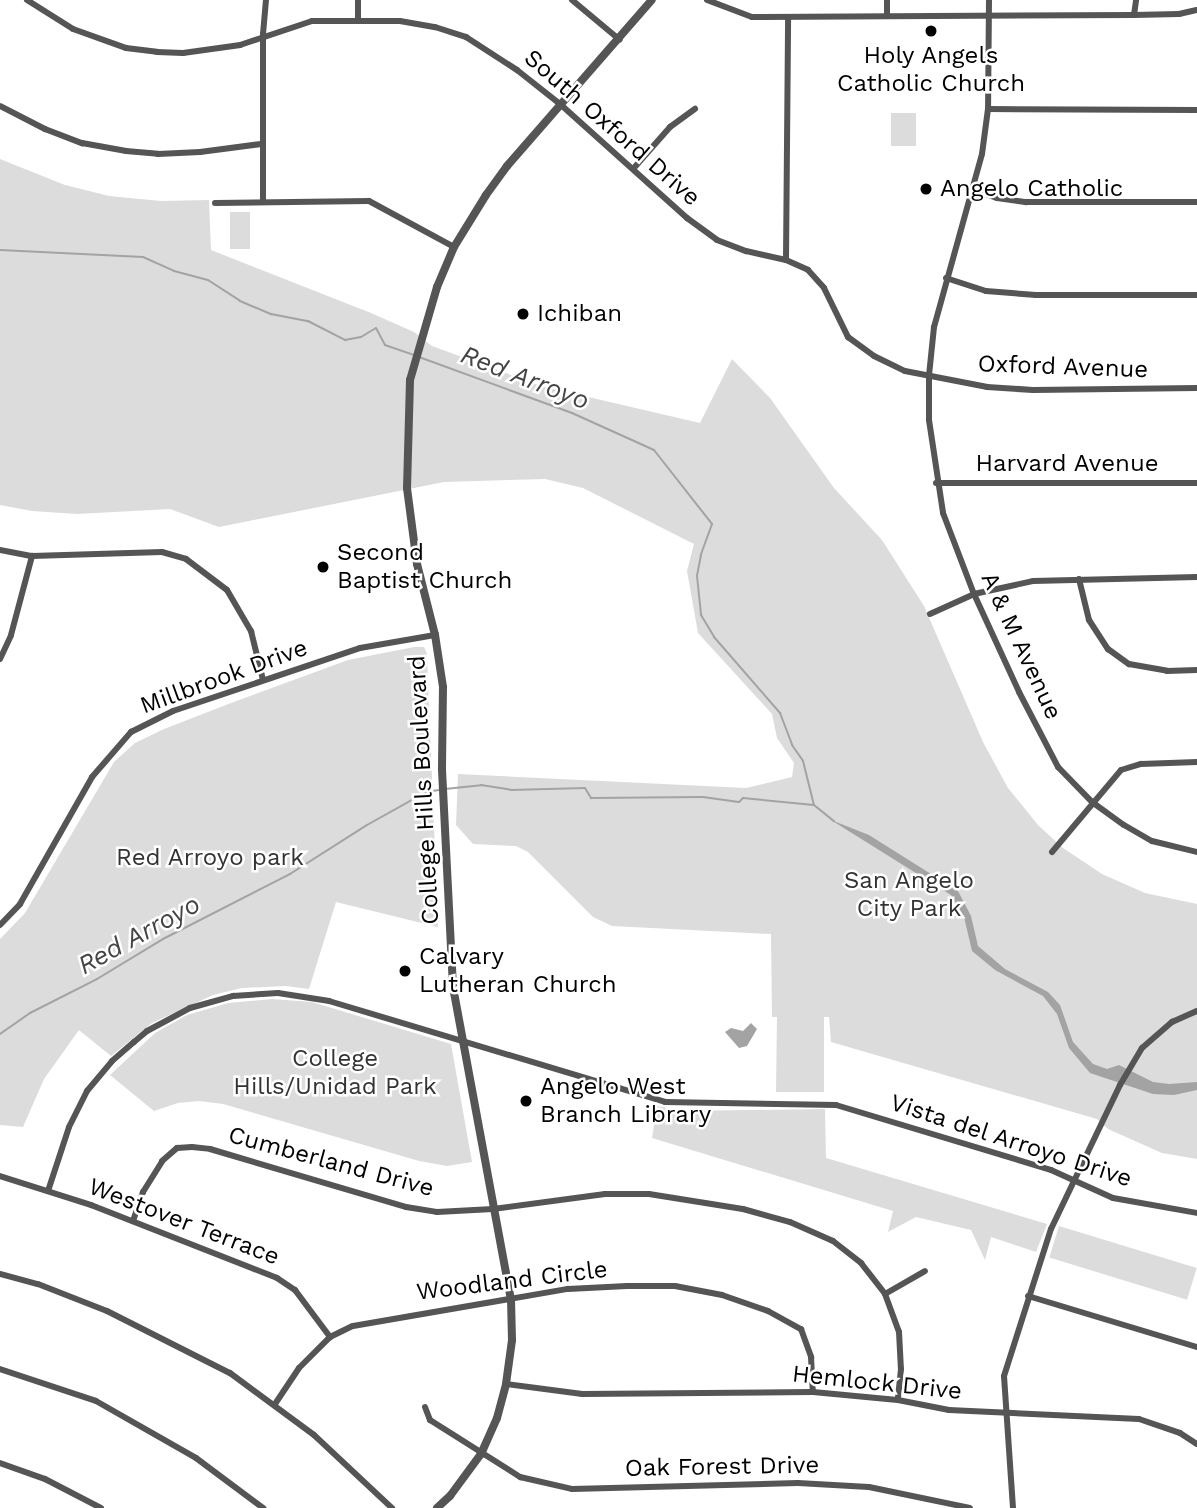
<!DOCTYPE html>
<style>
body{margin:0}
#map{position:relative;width:1197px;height:1508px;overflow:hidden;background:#fff;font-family:"Work Sans",sans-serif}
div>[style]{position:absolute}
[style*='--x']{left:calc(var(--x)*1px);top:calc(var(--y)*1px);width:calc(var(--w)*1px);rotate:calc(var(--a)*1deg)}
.green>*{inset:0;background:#dcdcdc;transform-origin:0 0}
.water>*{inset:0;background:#a3a3a3}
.stream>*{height:2px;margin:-1px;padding:0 1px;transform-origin:1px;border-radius:1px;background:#a3a3a3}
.minor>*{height:6px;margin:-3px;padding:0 3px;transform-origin:3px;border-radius:3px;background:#555}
.tertiary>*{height:8px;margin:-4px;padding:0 4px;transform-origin:4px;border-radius:4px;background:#555}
.dots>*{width:19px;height:19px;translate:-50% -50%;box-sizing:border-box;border:4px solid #fff;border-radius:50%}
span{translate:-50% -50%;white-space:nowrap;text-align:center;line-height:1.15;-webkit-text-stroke:5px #fff;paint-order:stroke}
.poi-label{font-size:24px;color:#000}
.left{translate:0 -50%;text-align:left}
.street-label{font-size:24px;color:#000}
.park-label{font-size:24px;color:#333}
.water-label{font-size:26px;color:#444;font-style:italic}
</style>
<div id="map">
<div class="green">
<i style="left:891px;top:113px;width:25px;height:33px"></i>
<i style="clip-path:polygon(0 159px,65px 185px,109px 196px,161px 201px,209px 200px,211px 250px,371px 313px,414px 332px,432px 346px,541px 386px,700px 423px,732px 359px,770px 398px,834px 488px,882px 540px,924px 606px,983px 742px,1008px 788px,1038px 825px,1063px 848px,1102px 874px,1145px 893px,1197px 904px,1197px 1159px,1162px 1153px,1108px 1129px,1097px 1119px,831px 1042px,829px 1017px,824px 1017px,824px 1092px,776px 1092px,777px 1017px,772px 1017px,771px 934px,612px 926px,593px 917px,528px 852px,516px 846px,473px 844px,456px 825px,458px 774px,746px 788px,792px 777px,794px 763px,777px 738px,772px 714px,698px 633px,687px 571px,694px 544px,583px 488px,545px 479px,444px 482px,219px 527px,170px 509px,77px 514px,32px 511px,0 505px)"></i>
<i style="left:230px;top:212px;width:20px;height:37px"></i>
<i style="clip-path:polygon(414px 647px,424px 647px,427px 654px,438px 927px,336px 902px,309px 989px,286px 986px,242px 988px,213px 995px,152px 1023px,111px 1056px,79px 1030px,44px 1079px,23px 1127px,0 1125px,0 939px,25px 913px,114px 762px,135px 743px,164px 729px,231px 703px,348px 660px)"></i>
<i style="clip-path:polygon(272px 999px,312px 1002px,451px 1044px,472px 1162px,447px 1166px,419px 1161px,223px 1104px,199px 1101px,178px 1103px,154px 1111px,110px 1075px,155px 1033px,187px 1015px,228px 1003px)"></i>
<i style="clip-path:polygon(657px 1106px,683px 1111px,825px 1109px,826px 1158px,1047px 1224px,1036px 1252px,991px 1237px,985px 1260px,971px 1230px,916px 1217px,888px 1232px,893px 1211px,652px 1138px)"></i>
<i style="left:1059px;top:1226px;width:144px;height:33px;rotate:17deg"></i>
</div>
<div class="water">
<i style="clip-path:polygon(831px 820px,869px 835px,958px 891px,971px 916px,978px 946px,1005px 969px,1048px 992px,1060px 1005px,1073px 1042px,1093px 1064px,1107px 1069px,1119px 1065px,1153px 1082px,1169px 1084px,1197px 1082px,1197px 1090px,1174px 1095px,1153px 1094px,1090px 1073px,1069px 1048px,1057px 1014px,1043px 996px,995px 970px,972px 951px,964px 917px,951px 895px)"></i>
<i style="clip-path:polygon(751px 1023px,757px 1029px,747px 1046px,739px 1048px,725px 1032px,731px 1028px,743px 1031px)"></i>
</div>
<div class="stream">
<i style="--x:0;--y:250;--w:143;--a:2.8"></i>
<i style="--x:143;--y:257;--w:34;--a:24"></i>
<i style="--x:174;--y:271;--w:35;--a:15"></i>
<i style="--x:208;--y:280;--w:38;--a:33"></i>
<i style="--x:240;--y:301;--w:34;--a:23"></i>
<i style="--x:271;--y:314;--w:38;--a:11"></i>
<i style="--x:308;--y:321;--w:42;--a:27.2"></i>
<i style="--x:345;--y:340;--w:16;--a:-11"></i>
<i style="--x:361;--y:337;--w:17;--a:-31"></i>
<i style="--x:376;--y:328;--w:19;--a:62"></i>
<i style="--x:385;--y:345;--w:31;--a:19"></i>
<i style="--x:419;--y:357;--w:163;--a:20.1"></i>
<i style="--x:572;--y:413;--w:90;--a:24.3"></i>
<i style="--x:654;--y:450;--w:94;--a:51.9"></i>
<i style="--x:712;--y:524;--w:33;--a:110"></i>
<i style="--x:701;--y:555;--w:21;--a:101"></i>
<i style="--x:697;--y:576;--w:39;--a:84"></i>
<i style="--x:701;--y:615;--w:26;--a:59"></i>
<i style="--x:714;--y:637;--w:101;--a:49"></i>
<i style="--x:780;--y:713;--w:34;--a:69"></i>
<i style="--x:792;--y:745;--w:19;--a:55"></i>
<i style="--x:803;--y:761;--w:45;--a:76"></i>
<i style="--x:445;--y:789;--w:36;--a:-6"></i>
<i style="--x:481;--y:785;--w:30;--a:9"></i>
<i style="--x:511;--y:790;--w:74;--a:-1.5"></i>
<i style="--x:585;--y:788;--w:12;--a:59"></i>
<i style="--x:591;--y:798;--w:112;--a:-0.5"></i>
<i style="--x:703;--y:797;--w:36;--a:8"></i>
<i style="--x:739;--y:802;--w:6;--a:-45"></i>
<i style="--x:743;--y:798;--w:10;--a:6"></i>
<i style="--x:753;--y:799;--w:61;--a:5.6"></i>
<i style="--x:814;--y:805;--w:26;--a:39"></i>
<i style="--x:0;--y:1034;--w:37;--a:-35"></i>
<i style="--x:30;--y:1013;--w:75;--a:-26.9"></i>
<i style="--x:97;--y:979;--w:77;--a:-31.2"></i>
<i style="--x:163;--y:939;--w:143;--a:-27.1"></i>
<i style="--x:290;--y:874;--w:91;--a:-32.5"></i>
<i style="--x:367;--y:825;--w:68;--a:-29.2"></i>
<i style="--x:426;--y:792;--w:13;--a:-9"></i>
</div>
<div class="minor">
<i style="--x:27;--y:0;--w:54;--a:32.2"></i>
<i style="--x:73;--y:29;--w:56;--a:19.7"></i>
<i style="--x:126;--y:48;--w:31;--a:7"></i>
<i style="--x:157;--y:52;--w:26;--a:2"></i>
<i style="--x:183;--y:53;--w:58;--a:-8"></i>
<i style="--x:240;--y:45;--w:76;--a:-18.4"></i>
<i style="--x:312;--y:21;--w:88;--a:0"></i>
<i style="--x:400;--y:21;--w:36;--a:10"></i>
<i style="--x:435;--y:27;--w:33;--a:18"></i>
<i style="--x:466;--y:37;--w:61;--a:32.9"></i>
<i style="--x:517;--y:70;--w:55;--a:38.3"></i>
<i style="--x:560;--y:104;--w:171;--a:41.9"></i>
<i style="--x:687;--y:218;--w:37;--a:36"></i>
<i style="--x:717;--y:240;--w:31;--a:21"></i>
<i style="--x:746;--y:251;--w:41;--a:12.7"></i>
<i style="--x:786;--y:260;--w:24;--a:24"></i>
<i style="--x:808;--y:270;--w:24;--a:48"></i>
<i style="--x:824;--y:288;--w:55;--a:63.9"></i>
<i style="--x:848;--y:337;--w:32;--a:36"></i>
<i style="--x:874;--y:356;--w:34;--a:26"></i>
<i style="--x:905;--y:371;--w:84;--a:11"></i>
<i style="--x:987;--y:387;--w:46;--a:3.7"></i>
<i style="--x:1033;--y:390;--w:164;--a:-0.7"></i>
<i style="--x:572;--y:0;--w:62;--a:39.8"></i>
<i style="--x:707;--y:0;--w:48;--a:20.7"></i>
<i style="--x:752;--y:17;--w:382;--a:-0.3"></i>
<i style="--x:1134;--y:15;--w:45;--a:-1.3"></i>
<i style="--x:1179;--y:14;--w:18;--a:-13"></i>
<i style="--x:887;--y:0;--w:15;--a:90"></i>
<i style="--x:989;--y:0;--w:109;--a:90.5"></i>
<i style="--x:988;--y:109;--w:45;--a:97.6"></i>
<i style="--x:982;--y:154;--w:180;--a:105.5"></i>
<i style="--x:934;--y:327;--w:48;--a:95.9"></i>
<i style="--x:929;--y:375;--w:45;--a:90"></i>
<i style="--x:929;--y:420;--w:94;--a:81.4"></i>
<i style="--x:943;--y:513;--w:87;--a:69.1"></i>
<i style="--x:974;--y:594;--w:108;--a:65.3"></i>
<i style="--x:1019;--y:692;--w:85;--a:62.5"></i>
<i style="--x:1058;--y:767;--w:49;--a:45.8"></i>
<i style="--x:1092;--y:802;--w:39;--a:36"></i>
<i style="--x:1124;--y:825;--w:32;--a:30"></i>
<i style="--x:1152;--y:841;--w:46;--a:13.7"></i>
<i style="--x:1134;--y:15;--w:15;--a:-82"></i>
<i style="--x:358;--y:20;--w:20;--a:-90"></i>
<i style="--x:0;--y:106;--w:51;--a:27.1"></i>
<i style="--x:45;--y:129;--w:40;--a:21"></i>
<i style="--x:82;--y:143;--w:45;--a:10.3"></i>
<i style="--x:126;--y:151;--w:32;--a:5"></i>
<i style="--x:158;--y:154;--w:42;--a:-2.7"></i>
<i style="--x:200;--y:152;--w:62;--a:-7.5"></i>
<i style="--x:988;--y:109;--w:209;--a:0.3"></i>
<i style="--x:633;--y:169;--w:56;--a:-48.6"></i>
<i style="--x:670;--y:127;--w:31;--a:-36"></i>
<i style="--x:974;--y:190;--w:24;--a:19"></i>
<i style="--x:997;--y:198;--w:30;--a:8"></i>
<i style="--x:1027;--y:202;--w:170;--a:0"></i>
<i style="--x:263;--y:202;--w:168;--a:-90"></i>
<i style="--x:263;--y:34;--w:34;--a:-85"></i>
<i style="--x:215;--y:203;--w:154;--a:-0.7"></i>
<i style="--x:369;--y:201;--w:97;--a:28.4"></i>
<i style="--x:786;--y:260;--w:243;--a:-89.5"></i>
<i style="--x:946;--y:278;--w:42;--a:18"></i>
<i style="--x:986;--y:291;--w:50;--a:4.6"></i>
<i style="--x:1036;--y:295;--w:161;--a:0"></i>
<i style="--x:936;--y:483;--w:261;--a:0"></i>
<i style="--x:0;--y:550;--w:33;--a:11"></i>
<i style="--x:32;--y:556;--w:130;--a:-1.8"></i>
<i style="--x:162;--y:552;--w:25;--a:16"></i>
<i style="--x:186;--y:559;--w:51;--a:37.1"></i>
<i style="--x:227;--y:590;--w:48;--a:59.7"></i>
<i style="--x:251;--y:631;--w:50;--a:76.2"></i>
<i style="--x:1079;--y:579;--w:42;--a:76.3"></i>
<i style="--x:1089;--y:620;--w:35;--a:57"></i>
<i style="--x:1108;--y:649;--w:26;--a:36"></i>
<i style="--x:1129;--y:664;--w:39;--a:10"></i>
<i style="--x:1167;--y:671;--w:30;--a:-2"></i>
<i style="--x:930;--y:614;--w:48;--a:-24.4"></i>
<i style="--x:974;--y:594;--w:60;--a:-12.4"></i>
<i style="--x:1033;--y:581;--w:164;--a:-1.4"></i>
<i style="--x:0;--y:659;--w:26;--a:-65"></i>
<i style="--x:11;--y:635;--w:82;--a:-75.1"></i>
<i style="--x:1052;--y:852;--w:107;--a:-49.9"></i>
<i style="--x:1121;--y:770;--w:21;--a:-17"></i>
<i style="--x:1141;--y:764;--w:56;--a:-2"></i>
<i style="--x:0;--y:925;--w:29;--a:-46"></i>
<i style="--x:20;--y:904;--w:146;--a:-60.4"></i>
<i style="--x:92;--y:777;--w:60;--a:-49.1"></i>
<i style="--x:131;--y:732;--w:47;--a:-26.6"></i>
<i style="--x:173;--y:711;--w:197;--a:-18.6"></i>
<i style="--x:360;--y:648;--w:76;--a:-9.8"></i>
<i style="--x:0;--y:1176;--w:96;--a:17.7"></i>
<i style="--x:91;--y:1205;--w:200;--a:21.4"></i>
<i style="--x:277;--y:1278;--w:22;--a:34"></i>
<i style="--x:295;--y:1290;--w:59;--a:53.3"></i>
<i style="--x:48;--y:1191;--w:67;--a:-71.8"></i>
<i style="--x:69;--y:1127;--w:40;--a:-63.4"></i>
<i style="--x:87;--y:1091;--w:39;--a:-50"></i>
<i style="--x:112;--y:1061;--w:29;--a:-41"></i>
<i style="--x:134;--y:1042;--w:17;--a:-40"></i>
<i style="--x:147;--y:1031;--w:49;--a:-28.1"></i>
<i style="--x:190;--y:1008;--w:45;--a:-15.6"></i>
<i style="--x:233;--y:996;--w:45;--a:-3.8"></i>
<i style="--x:278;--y:993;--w:52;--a:8.9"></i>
<i style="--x:329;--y:1001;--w:351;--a:16.7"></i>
<i style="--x:665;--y:1102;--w:171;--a:1"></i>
<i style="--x:836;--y:1105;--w:225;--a:16.8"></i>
<i style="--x:1051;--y:1170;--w:68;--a:24.3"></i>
<i style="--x:1113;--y:1198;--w:85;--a:10.1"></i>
<i style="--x:133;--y:1221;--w:31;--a:-71"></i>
<i style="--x:143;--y:1192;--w:36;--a:-58"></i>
<i style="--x:162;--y:1161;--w:20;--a:-41"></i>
<i style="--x:177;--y:1148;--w:15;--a:-4"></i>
<i style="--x:192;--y:1147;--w:18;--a:6"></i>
<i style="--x:210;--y:1149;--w:204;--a:16.5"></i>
<i style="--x:406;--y:1207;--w:31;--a:9"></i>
<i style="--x:437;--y:1212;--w:56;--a:-3.1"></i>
<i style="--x:493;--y:1209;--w:113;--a:-7.6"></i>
<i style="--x:605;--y:1194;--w:44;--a:0"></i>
<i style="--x:649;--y:1194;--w:95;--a:9.1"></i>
<i style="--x:743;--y:1209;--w:49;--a:15.5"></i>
<i style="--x:790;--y:1222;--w:47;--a:23.8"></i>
<i style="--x:833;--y:1241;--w:36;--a:38"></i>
<i style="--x:861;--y:1263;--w:39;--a:52"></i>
<i style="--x:885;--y:1294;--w:40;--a:69.8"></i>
<i style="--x:899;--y:1332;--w:37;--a:87"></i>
<i style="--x:901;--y:1369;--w:31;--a:96"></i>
<i style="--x:0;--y:1274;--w:39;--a:15"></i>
<i style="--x:38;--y:1284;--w:74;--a:21.4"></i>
<i style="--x:107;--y:1311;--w:138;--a:26.8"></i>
<i style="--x:230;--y:1373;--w:104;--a:36.4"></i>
<i style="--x:314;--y:1435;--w:107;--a:43.1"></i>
<i style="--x:885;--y:1294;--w:46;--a:-29.9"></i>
<i style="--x:1028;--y:1296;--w:177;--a:16.8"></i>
<i style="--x:0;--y:1369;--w:101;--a:18.4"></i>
<i style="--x:96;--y:1401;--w:115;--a:29.7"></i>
<i style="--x:196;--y:1458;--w:84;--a:36.7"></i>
<i style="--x:506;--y:1384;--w:77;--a:7.5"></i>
<i style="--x:582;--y:1394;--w:231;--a:-0.5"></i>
<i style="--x:813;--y:1392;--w:85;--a:5.4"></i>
<i style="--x:898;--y:1400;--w:52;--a:11.1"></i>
<i style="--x:949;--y:1410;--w:190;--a:2.7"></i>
<i style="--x:1139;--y:1419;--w:43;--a:18.9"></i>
<i style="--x:1180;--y:1433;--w:20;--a:33"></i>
<i style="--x:275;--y:1404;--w:43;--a:-56.3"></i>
<i style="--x:299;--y:1368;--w:44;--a:-45"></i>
<i style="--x:330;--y:1337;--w:25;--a:-26"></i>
<i style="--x:353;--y:1326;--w:218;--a:-9.8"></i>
<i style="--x:568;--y:1289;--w:59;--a:-2.9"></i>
<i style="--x:627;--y:1286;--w:48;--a:0"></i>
<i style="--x:675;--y:1286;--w:48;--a:10.8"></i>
<i style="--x:722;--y:1295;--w:49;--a:19.2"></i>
<i style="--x:768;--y:1311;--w:38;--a:29"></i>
<i style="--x:801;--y:1329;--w:30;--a:70"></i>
<i style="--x:811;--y:1357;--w:35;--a:87"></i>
<i style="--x:425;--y:1407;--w:14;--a:69"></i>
<i style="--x:430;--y:1420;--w:107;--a:32.3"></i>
<i style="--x:520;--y:1477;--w:53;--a:13"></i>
<i style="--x:572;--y:1489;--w:226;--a:-1.5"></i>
<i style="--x:798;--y:1483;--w:71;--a:3.2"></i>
<i style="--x:869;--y:1487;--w:103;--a:11.7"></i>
<i style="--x:0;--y:1463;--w:48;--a:19.6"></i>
<i style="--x:45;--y:1479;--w:63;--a:27.4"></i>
<i style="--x:1013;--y:1508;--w:132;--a:-93.9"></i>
<i style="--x:1004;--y:1376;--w:154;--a:-72.3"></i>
<i style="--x:1051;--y:1229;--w:160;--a:-64.4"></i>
<i style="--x:1120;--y:1085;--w:43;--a:-59.3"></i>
<i style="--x:1142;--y:1048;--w:40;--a:-41"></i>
<i style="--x:1172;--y:1022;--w:27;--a:-24"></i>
</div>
<div class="tertiary">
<i style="--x:437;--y:1508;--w:18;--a:-43"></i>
<i style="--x:450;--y:1496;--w:52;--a:-53.6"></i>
<i style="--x:481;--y:1454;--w:39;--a:-66"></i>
<i style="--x:497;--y:1418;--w:35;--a:-75"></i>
<i style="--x:506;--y:1384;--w:44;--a:-82.2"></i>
<i style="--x:512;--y:1340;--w:40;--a:-91.4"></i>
<i style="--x:511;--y:1300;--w:318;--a:-100.5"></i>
<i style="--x:453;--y:987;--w:219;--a:-92.9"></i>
<i style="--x:442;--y:768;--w:81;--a:-89.3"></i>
<i style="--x:443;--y:687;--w:53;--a:-98.7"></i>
<i style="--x:435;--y:635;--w:73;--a:-104.2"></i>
<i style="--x:417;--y:564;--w:77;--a:-97.5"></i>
<i style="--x:407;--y:488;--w:108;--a:-88.4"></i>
<i style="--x:410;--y:380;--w:97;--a:-73.8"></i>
<i style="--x:437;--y:287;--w:43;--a:-67"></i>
<i style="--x:454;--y:247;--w:61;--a:-58.4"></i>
<i style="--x:486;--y:195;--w:36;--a:-54"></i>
<i style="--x:507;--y:166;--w:220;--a:-48.9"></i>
</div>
<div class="dots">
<i style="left:931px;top:31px;background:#000"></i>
<i style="left:926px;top:189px;background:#000"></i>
<i style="left:523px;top:314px;background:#000"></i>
<i style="left:323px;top:567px;background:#000"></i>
<i style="left:405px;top:971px;background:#000"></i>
<i style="left:526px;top:1101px;background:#000"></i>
</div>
<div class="poi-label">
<span style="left:931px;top:70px">Holy Angels<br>Catholic Church</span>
<span class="left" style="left:940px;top:189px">Angelo Catholic</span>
<span class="left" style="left:537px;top:314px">Ichiban</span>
<span class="left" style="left:337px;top:567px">Second<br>Baptist Church</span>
<span class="left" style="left:419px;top:971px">Calvary<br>Lutheran Church</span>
<span class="left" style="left:540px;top:1101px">Angelo West<br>Branch Library</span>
</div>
<div class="street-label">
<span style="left:612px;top:128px;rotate:41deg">South Oxford Drive</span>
<span style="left:1063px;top:367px;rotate:2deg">Oxford Avenue</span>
<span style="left:1067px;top:464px">Harvard Avenue</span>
<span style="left:1021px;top:646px;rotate:65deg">A &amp; M Avenue</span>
<span style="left:224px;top:677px;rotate:-20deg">Millbrook Drive</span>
<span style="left:424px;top:790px;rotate:-93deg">College Hills Boulevard</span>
<span style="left:1011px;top:1141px;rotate:18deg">Vista del Arroyo Drive</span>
<span style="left:331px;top:1162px;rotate:15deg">Cumberland Drive</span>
<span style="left:184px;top:1222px;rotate:21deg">Westover Terrace</span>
<span style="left:512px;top:1281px;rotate:-7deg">Woodland Circle</span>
<span style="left:877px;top:1383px;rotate:6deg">Hemlock Drive</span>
<span style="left:722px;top:1467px;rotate:-1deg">Oak Forest Drive</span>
</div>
<div class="park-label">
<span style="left:210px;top:858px">Red Arroyo park</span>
<span style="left:909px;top:895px">San Angelo<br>City Park</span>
<span style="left:335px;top:1073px">College<br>Hills/Unidad Park</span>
</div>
<div class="water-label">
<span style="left:525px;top:378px;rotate:21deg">Red Arroyo</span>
<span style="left:139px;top:935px;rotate:-29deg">Red Arroyo</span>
</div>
</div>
